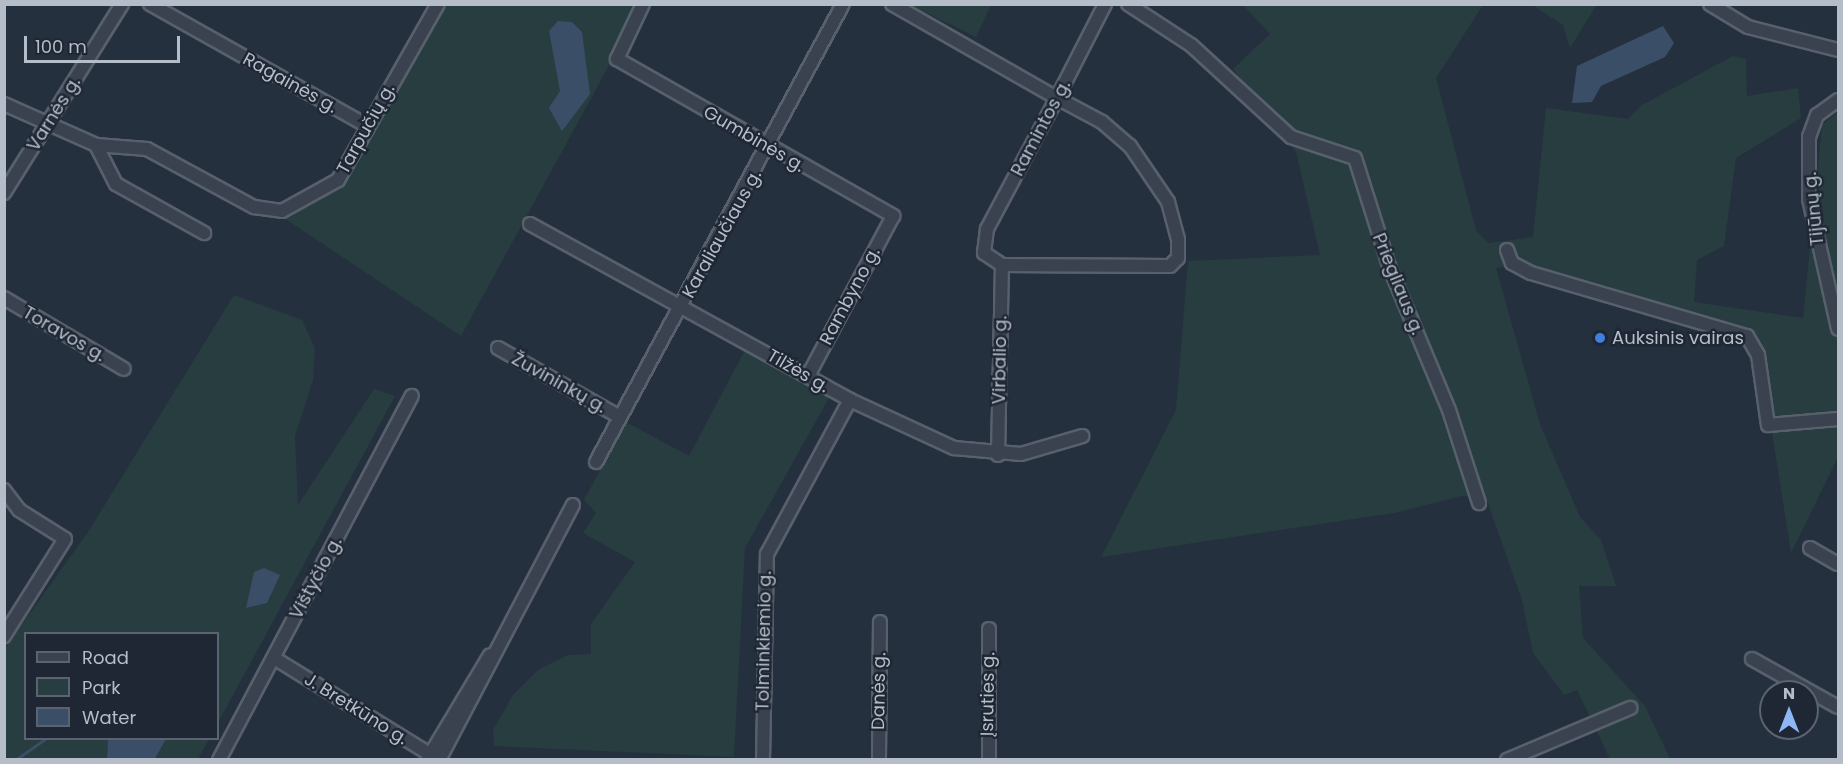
<!DOCTYPE html>
<meta charset="utf-8">
<style>
body{margin:0}
#map{position:relative;width:1843px;height:764px;overflow:hidden;background:#25303e;font-family:Poppins,sans-serif}
div>[style]{position:absolute}
[style*='--x']{left:calc(var(--x)*1px);top:calc(var(--y)*1px);width:calc(var(--w)*1px);rotate:calc(var(--a)*1deg)}
.green>*{inset:0;background:#273d3f}
.water>*{inset:0;background:#3b4e67}
.stream>*{height:3px;margin:-1.5px;padding:0 1.5px;transform-origin:1.5px;border-radius:1.5px;background:#3b4e67}
.roads{filter:drop-shadow(2px 0 #57606c) drop-shadow(-2px 0 #57606c) drop-shadow(0 2px #57606c) drop-shadow(0 -2px #57606c)}
.minor>*{height:12px;margin:-6px;padding:0 6px;transform-origin:6px;border-radius:6px;background:#39424e}
.dots>*{width:16px;height:16px;translate:-50% -50%;box-sizing:border-box;border:3px solid #1e2733;border-radius:50%}
span{translate:-50% -50%;white-space:nowrap;text-align:center;line-height:1.15;-webkit-text-stroke:5px #1e2733;paint-order:stroke}
.street-label{font-size:18px;color:#b5bdc9}
.poi-label{font-size:18px;color:#b5bdc9}
.left{translate:0 -50%;text-align:left}
.frame{position:absolute;inset:0;border:6px solid #b5bdc9;pointer-events:none}
.legend{position:absolute;left:24px;top:632px;width:195px;height:108px;box-sizing:border-box;background:#1e2733;border:2px solid #5a636f;margin:0;padding:8px 10px;list-style:none;font-size:18px;color:#b5bdc9}
.legend li{display:flex;align-items:center;gap:12px;height:30px}
.legend b{width:30px;border:2px solid #5a636f}
.north{position:absolute;left:1759px;top:680px;width:60px;height:60px;box-sizing:border-box;background:#1e2733;border:2px solid #5a636f;border-radius:50%;rotate:0deg;font-size:16px;font-weight:700;line-height:24px;text-align:center;color:#b5bdc9}
.north::after{content:'';display:block;margin:auto;width:21px;height:27px;background:#8eb7f5;clip-path:polygon(50% 0,100% 100%,50% 72%,0 100%)}
.scale{position:absolute;left:24px;top:36px;width:156px;height:27px;box-sizing:border-box;border:3px solid #b5bdc9;border-top:0;padding-left:8px;font-size:18px;line-height:21px;white-space:nowrap;color:#b5bdc9;-webkit-text-stroke:4px #1e2733;paint-order:stroke}
</style>
<div id="map">
<div class="green">
<i style="clip-path:polygon(442px 5px,635px 5px,612px 60px,461px 336px,281px 216px,342px 181px)"></i>
<i style="clip-path:polygon(910px 5px,991px 5px,976px 37px)"></i>
<i style="clip-path:polygon(1243px 5px,1483px 5px,1436px 78px,1476px 230px,1488px 243px,1533px 237px,1546px 108px,1628px 119px,1642px 105px,1733px 56px,1746px 59px,1747px 96px,1798px 88px,1801px 118px,1736px 158px,1724px 246px,1697px 260px,1694px 302px,1803px 318px,1822px 125px,1838px 112px,1838px 457px,1791px 553px,1757px 337px,1523px 264px,1496px 268px,1540px 424px,1580px 517px,1601px 540px,1616px 586px,1579px 586px,1583px 638px,1645px 706px,1670px 759px,1610px 759px,1577px 690px,1564px 695px,1533px 653px,1522px 600px,1486px 498px,1462px 496px,1394px 513px,1101px 557px,1176px 410px,1188px 261px,1320px 255px,1296px 152px,1233px 69px,1270px 34px)"></i>
<i style="clip-path:polygon(1532px 5px,1595px 4px,1596px 6px,1570px 48px,1563px 25px)"></i>
<i style="clip-path:polygon(234px 295px,302px 320px,315px 348px,313px 380px,295px 436px,298px 505px,374px 389px,395px 396px,218px 723px,218px 634px,26px 634px,26px 738px,108px 739px,107px 759px,5px 760px,5px 648px,88px 532px)"></i>
<i style="clip-path:polygon(746px 348px,830px 396px,745px 548px,734px 757px,494px 746px,493px 730px,513px 695px,539px 669px,568px 655px,591px 654px,591px 624px,635px 562px,583px 533px,596px 513px,584px 500px,626px 422px,689px 456px)"></i>
<i style="clip-path:polygon(166px 739px,209px 739px,198px 759px,155px 760px)"></i>
</div>
<div class="water">
<i style="clip-path:polygon(558px 21px,572px 22px,582px 32px,590px 94px,562px 131px,549px 108px,560px 91px,549px 31px)"></i>
<i style="clip-path:polygon(1663px 26px,1674px 43px,1665px 57px,1601px 86px,1592px 102px,1572px 103px,1577px 66px)"></i>
<i style="clip-path:polygon(264px 568px,280px 575px,267px 603px,246px 608px,254px 572px)"></i>
<i style="clip-path:polygon(108px 739px,108px 738px,166px 739px,155px 759px,107px 759px)"></i>
</div>
<div class="stream">
<i style="--x:15;--y:760;--w:39;--a:-35"></i>
</div>
<div class="roads">
<div class="minor">
<i style="--x:150;--y:4;--w:249;--a:29.3"></i>
<i style="--x:643;--y:4;--w:61;--a:115.3"></i>
<i style="--x:617;--y:59;--w:318;--a:29.6"></i>
<i style="--x:893;--y:216;--w:181;--a:118"></i>
<i style="--x:892;--y:4;--w:190;--a:29.7"></i>
<i style="--x:1057;--y:98;--w:51;--a:28.1"></i>
<i style="--x:1102;--y:122;--w:37;--a:41"></i>
<i style="--x:1130;--y:146;--w:68;--a:55.8"></i>
<i style="--x:1168;--y:202;--w:38;--a:75"></i>
<i style="--x:1178;--y:239;--w:19;--a:90"></i>
<i style="--x:1178;--y:258;--w:11;--a:135"></i>
<i style="--x:1170;--y:266;--w:168;--a:-179.7"></i>
<i style="--x:1002;--y:265;--w:22;--a:-146"></i>
<i style="--x:984;--y:253;--w:24;--a:-83"></i>
<i style="--x:987;--y:229;--w:149;--a:-61.9"></i>
<i style="--x:1057;--y:98;--w:106;--a:-62.9"></i>
<i style="--x:1128;--y:4;--w:75;--a:33.1"></i>
<i style="--x:1191;--y:45;--w:136;--a:42.6"></i>
<i style="--x:1291;--y:137;--w:67;--a:18.2"></i>
<i style="--x:1355;--y:158;--w:113;--a:72.5"></i>
<i style="--x:1389;--y:266;--w:156;--a:67.4"></i>
<i style="--x:1449;--y:410;--w:98;--a:72.1"></i>
<i style="--x:1710;--y:4;--w:44;--a:31.2"></i>
<i style="--x:1748;--y:27;--w:93;--a:14.3"></i>
<i style="--x:1838;--y:100;--w:26;--a:144"></i>
<i style="--x:1817;--y:115;--w:23;--a:110"></i>
<i style="--x:1809;--y:137;--w:62;--a:90"></i>
<i style="--x:1809;--y:199;--w:133;--a:77.4"></i>
<i style="--x:4;--y:104;--w:101;--a:24"></i>
<i style="--x:96;--y:145;--w:44;--a:62.9"></i>
<i style="--x:116;--y:184;--w:101;--a:29.1"></i>
<i style="--x:96;--y:145;--w:51;--a:4.5"></i>
<i style="--x:147;--y:149;--w:122;--a:28.5"></i>
<i style="--x:254;--y:207;--w:28;--a:8"></i>
<i style="--x:282;--y:211;--w:64;--a:-29"></i>
<i style="--x:338;--y:180;--w:202;--a:-60.4"></i>
<i style="--x:4;--y:193;--w:223;--a:-58"></i>
<i style="--x:530;--y:224;--w:365;--a:28.8"></i>
<i style="--x:850;--y:400;--w:115;--a:24.8"></i>
<i style="--x:954;--y:448;--w:67;--a:5.1"></i>
<i style="--x:1021;--y:454;--w:64;--a:-16.4"></i>
<i style="--x:1507;--y:250;--w:14;--a:69"></i>
<i style="--x:1512;--y:263;--w:21;--a:28"></i>
<i style="--x:1531;--y:273;--w:225;--a:16.3"></i>
<i style="--x:1747;--y:336;--w:22;--a:60"></i>
<i style="--x:1758;--y:355;--w:71;--a:81.9"></i>
<i style="--x:1768;--y:425;--w:70;--a:-4.9"></i>
<i style="--x:4;--y:298;--w:139;--a:30.6"></i>
<i style="--x:498;--y:348;--w:140;--a:29.5"></i>
<i style="--x:998;--y:455;--w:190;--a:-88.8"></i>
<i style="--x:596;--y:462;--w:520;--a:-61.66"></i>
<i style="--x:4;--y:490;--w:25;--a:53"></i>
<i style="--x:19;--y:510;--w:54;--a:32.2"></i>
<i style="--x:65;--y:539;--w:115;--a:122.2"></i>
<i style="--x:1810;--y:548;--w:32;--a:30"></i>
<i style="--x:274;--y:658;--w:194;--a:31.7"></i>
<i style="--x:1752;--y:659;--w:98;--a:29.2"></i>
<i style="--x:219;--y:760;--w:412;--a:-62.1"></i>
<i style="--x:427;--y:760;--w:122;--a:-59"></i>
<i style="--x:439;--y:760;--w:288;--a:-62.3"></i>
<i style="--x:763;--y:760;--w:206;--a:-88.9"></i>
<i style="--x:767;--y:554;--w:175;--a:-61.7"></i>
<i style="--x:879;--y:760;--w:138;--a:-89.6"></i>
<i style="--x:989;--y:760;--w:131;--a:-90"></i>
<i style="--x:1507;--y:760;--w:134;--a:-22.9"></i>
</div>
</div>
<div class="dots">
<i style="left:1600px;top:338px;background:#3f7fe0"></i>
</div>
<div class="street-label">
<span style="left:290px;top:83px;rotate:29deg">Ragainės g.</span>
<span style="left:54px;top:114px;rotate:-58deg">Varnės g.</span>
<span style="left:1041px;top:128px;rotate:-62deg">Ramintos g.</span>
<span style="left:366px;top:129px;rotate:-61deg">Tarpučių g.</span>
<span style="left:754px;top:139px;rotate:30deg">Gumbinės g.</span>
<span style="left:1814px;top:209px;rotate:-96deg">Tijūnų g.</span>
<span style="left:722px;top:234px;rotate:-61deg">Karaliaučiaus g.</span>
<span style="left:1398px;top:284px;rotate:68deg">Priegliaus g.</span>
<span style="left:850px;top:296px;rotate:-62deg">Rambyno g.</span>
<span style="left:64px;top:334px;rotate:30deg">Toravos g.</span>
<span style="left:1000px;top:360px;rotate:-89deg">Virbalio g.</span>
<span style="left:798px;top:371px;rotate:30deg">Tilžės g.</span>
<span style="left:559px;top:383px;rotate:29deg">Žuvininkų g.</span>
<span style="left:316px;top:578px;rotate:-62deg">Vištyčio g.</span>
<span style="left:764px;top:641px;rotate:-89deg">Tolminkiemio g.</span>
<span style="left:879px;top:691px;rotate:-89deg">Danės g.</span>
<span style="left:988px;top:694px;rotate:-89deg">Įsruties g.</span>
<span style="left:356px;top:709px;rotate:32deg">J. Bretkūno g.</span>
</div>
<div class="poi-label">
<span class="left" style="left:1612px;top:338px">Auksinis vairas</span>
</div>
<div class="frame"></div>
<ul class="legend">
<li><b style="height:8px;background:#39424e"></b>Road</li>
<li><b style="height:16px;background:#273d3f"></b>Park</li>
<li><b style="height:16px;background:#3b4e67"></b>Water</li>
</ul>
<div class="north">N</div>
<div class="scale">100 m</div>
</div>
